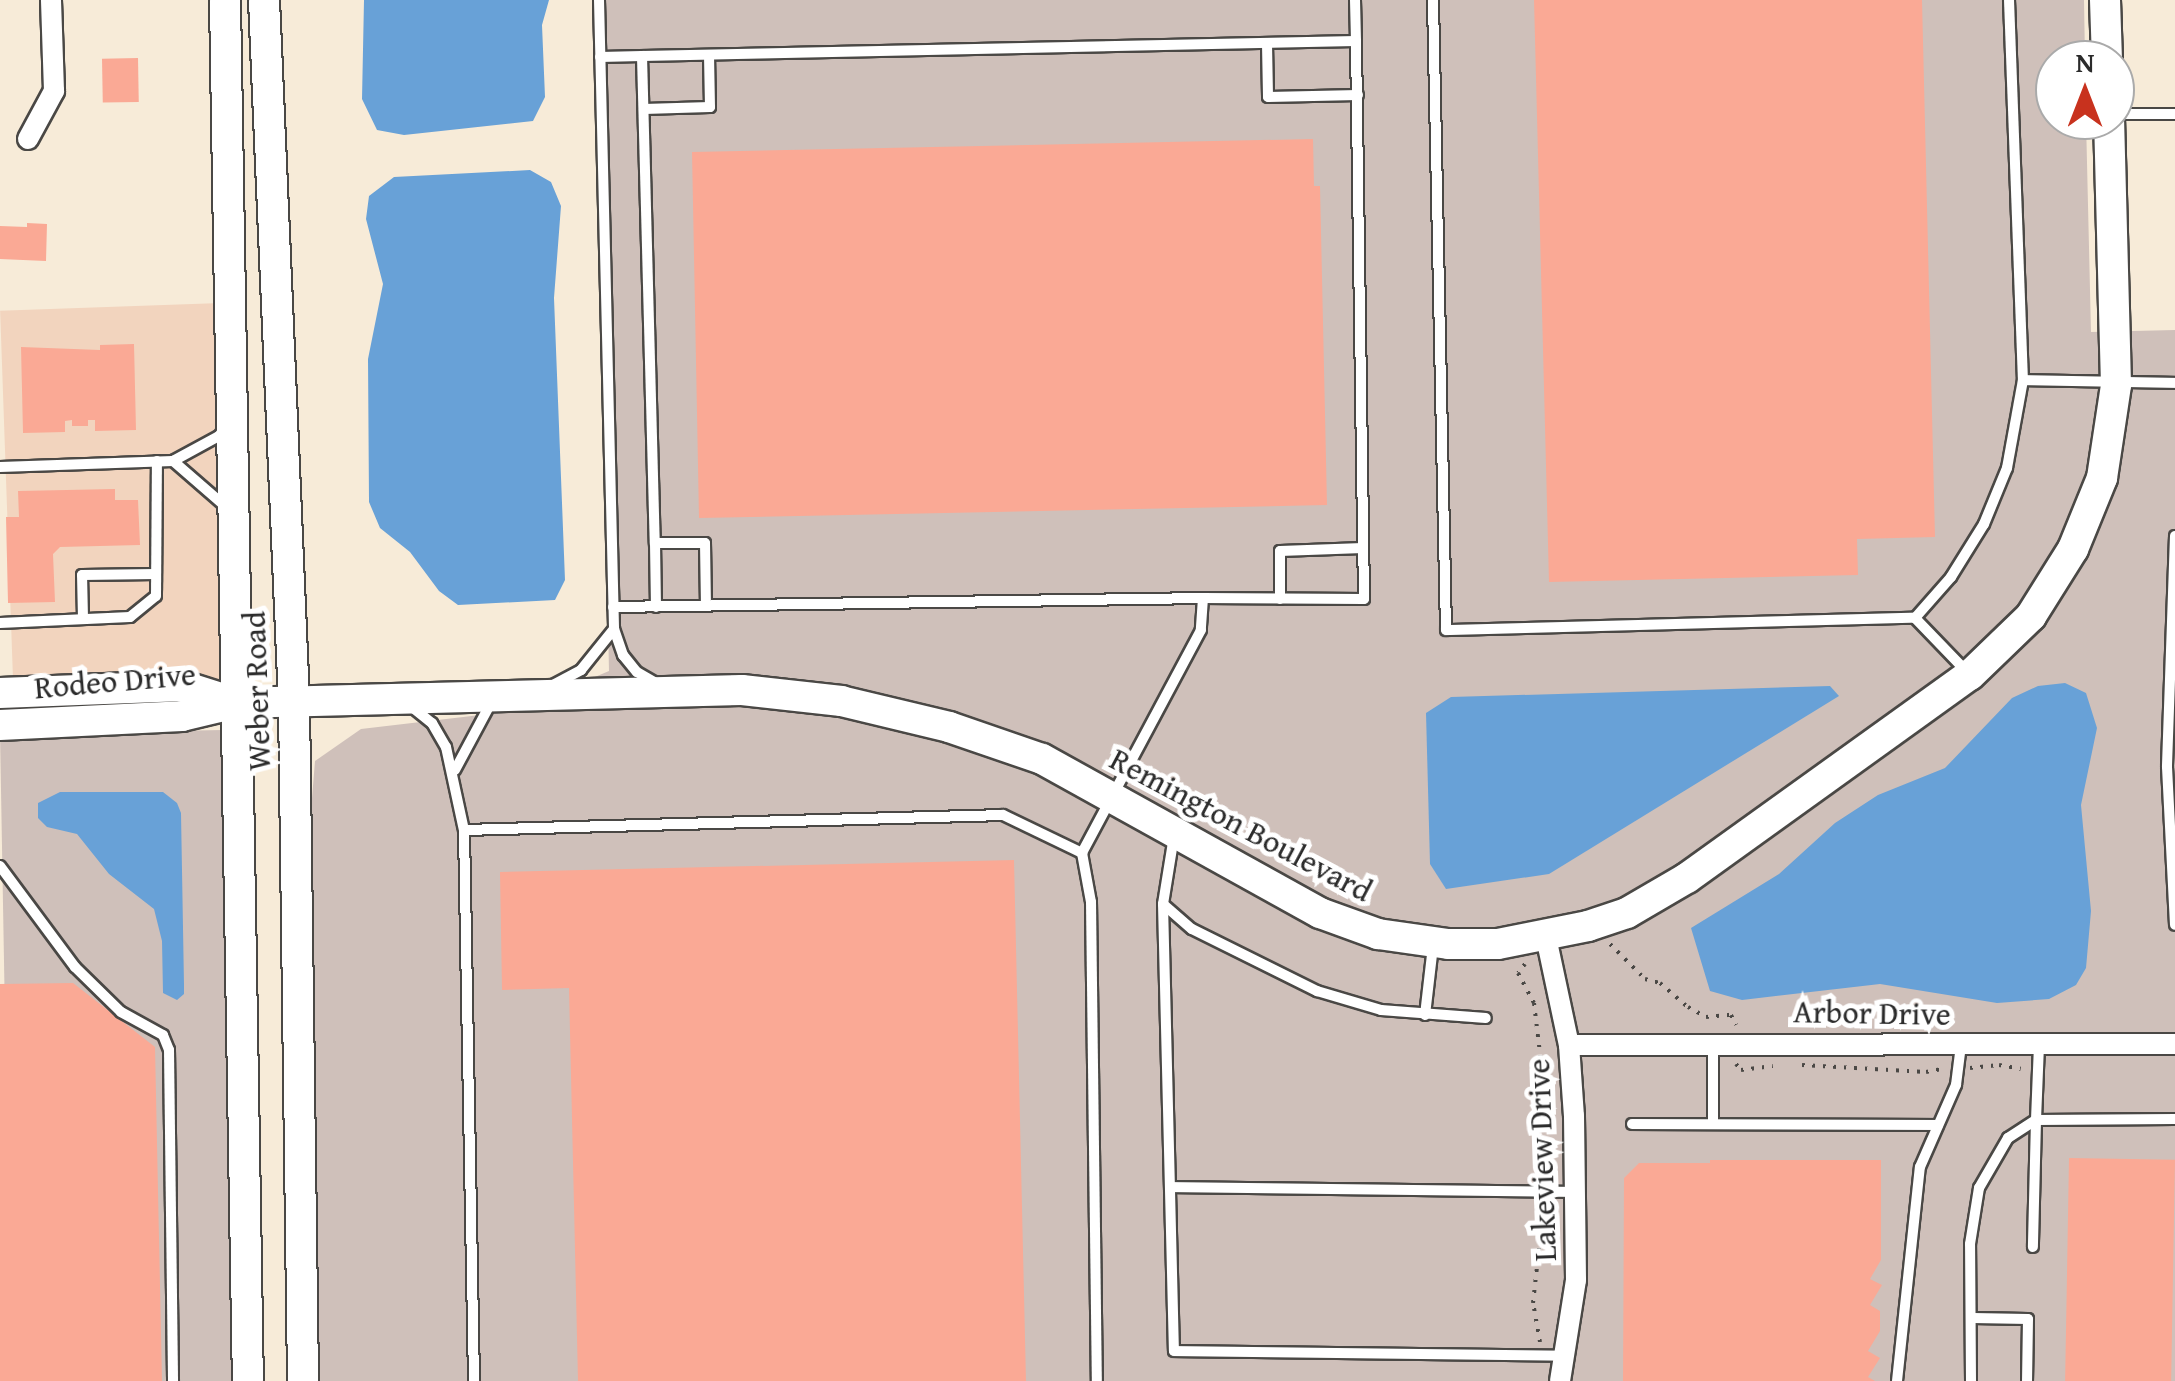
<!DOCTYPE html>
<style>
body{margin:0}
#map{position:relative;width:2175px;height:1381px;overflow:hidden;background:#f7ebd8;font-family:"Gentium Book Plus",serif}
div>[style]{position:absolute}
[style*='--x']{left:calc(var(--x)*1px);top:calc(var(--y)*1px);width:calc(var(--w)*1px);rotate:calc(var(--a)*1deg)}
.built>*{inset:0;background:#f2d4be;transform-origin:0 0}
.industrial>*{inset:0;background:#cfc0ba;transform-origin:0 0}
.water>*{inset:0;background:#68a1d7}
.building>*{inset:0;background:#faa995;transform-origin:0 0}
.path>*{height:4px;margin-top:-2px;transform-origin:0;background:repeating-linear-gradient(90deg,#4a4845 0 2.5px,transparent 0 10.5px)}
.roads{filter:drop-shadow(2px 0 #4a4845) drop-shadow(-2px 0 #4a4845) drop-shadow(0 2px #4a4845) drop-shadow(0 -2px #4a4845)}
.lane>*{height:10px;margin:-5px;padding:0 5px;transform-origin:5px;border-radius:5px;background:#fff}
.street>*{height:20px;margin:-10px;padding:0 10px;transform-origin:10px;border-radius:10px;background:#fff}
.secondary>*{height:30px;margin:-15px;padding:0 15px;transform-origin:15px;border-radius:15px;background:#fff}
span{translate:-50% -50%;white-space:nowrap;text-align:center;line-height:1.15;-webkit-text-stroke:10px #fff;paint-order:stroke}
.street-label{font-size:32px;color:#2b2b2b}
.north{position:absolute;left:2035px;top:40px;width:100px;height:100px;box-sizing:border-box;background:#fff;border:2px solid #aaa;border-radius:50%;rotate:0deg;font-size:28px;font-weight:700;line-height:40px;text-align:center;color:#2b2b2b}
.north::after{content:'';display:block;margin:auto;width:35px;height:45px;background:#c8321e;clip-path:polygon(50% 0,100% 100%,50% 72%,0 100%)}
</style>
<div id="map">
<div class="built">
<i style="left:221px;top:303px;width:387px;height:221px;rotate:88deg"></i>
</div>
<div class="industrial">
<i style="clip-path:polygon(595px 0,2084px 0,2085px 60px,2055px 60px,2055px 120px,2086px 120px,2091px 332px,2175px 330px,2175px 1381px,304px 1381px,307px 860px,315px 761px,361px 729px,515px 711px,609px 671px)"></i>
<i style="left:223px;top:730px;width:651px;height:223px;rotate:89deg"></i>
</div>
<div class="water">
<i style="clip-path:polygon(364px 0,549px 0,542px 25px,545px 97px,533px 121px,404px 135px,377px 130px,362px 99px)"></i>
<i style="clip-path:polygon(530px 170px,551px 182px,561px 206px,554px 298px,565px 580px,555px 600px,458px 605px,439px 591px,410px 552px,380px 528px,369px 502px,368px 359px,383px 284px,366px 219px,369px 196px,394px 177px)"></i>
<i style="clip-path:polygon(2065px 683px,2086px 693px,2097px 728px,2081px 805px,2091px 911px,2086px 968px,2076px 985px,2049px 999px,1997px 1003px,1880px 984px,1742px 1000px,1710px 991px,1691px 928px,1779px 874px,1835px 823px,1878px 795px,1945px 768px,2012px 698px,2038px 686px)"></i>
<i style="clip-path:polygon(1830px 686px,1839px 696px,1549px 874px,1446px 889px,1430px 864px,1426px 713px,1451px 697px)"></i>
<i style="clip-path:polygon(60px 792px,163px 792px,177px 803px,181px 813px,184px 985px,184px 994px,177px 1000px,163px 993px,162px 941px,154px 909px,109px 874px,77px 834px,47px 827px,38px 818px,38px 803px)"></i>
</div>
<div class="building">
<i style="clip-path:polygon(1534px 0,1922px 0,1935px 537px,1857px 539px,1858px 575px,1549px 582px)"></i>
<i style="left:138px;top:58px;width:44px;height:36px;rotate:89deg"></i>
<i style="clip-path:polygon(1313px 139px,1314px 186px,1320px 186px,1327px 505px,699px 518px,692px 152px)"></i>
<i style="clip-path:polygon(27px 223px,47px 224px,46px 261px,0 259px,0 226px,27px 227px)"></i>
<i style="clip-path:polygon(134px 344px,136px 430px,95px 431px,95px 420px,88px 420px,88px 426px,72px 426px,72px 420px,65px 421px,65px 432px,23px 433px,21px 347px,100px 350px,100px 345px)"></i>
<i style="clip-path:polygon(115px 489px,115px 500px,138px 500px,140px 545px,60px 547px,53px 554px,55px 602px,8px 603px,6px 517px,19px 517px,18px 491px)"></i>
<i style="clip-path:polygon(1014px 860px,1026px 1381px,578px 1381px,569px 988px,502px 990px,500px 872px)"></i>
<i style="clip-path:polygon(73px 983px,155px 1047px,162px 1381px,0 1381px,0 984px)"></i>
<i style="left:2069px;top:1158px;width:106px;height:223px;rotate:1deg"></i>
<i style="clip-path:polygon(1710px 1160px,1881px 1160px,1881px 1260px,1870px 1279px,1882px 1285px,1870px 1305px,1880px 1311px,1880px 1331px,1868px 1351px,1880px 1358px,1868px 1377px,1875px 1381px,1623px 1381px,1624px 1178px,1639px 1163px,1710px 1163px)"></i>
</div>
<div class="path">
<i style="--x:1610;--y:944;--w:49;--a:45"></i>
<i style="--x:1645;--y:979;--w:16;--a:15"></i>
<i style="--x:1660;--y:983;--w:37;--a:41"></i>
<i style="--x:1688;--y:1007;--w:21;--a:29"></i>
<i style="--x:1706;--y:1017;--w:25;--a:-5"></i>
<i style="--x:1731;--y:1015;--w:11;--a:63"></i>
<i style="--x:1525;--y:964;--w:11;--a:128"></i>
<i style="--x:1518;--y:973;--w:34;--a:62"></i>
<i style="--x:1534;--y:1003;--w:102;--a:83.2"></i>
<i style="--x:1546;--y:1104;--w:43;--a:100.8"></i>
<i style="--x:1538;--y:1146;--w:35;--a:80"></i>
<i style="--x:1736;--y:1064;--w:8;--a:50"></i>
<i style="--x:1741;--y:1070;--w:32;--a:-7"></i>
<i style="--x:1802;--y:1065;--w:124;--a:3.2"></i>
<i style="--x:1926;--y:1072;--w:20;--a:-11"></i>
<i style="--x:1970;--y:1068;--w:29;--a:-6"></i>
<i style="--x:1999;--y:1065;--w:22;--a:10"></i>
<i style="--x:1540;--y:1342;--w:40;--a:-100"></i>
<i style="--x:1533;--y:1303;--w:100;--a:-83.7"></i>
</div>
<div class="roads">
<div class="lane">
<i style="--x:599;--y:0;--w:629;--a:88.63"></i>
<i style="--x:614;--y:629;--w:28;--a:71"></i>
<i style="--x:623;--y:655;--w:22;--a:51"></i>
<i style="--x:637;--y:672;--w:20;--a:30"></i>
<i style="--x:1355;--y:0;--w:41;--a:88.6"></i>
<i style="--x:1433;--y:0;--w:630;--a:88.82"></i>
<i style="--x:1446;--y:630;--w:469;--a:-1.5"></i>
<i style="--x:1915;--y:618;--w:55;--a:-48.7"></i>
<i style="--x:1951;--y:577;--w:62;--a:-58.1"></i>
<i style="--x:1984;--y:524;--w:61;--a:-67.7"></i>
<i style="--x:2007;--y:468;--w:89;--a:-79.7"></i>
<i style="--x:2023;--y:380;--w:152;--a:1.1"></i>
<i style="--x:2009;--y:0;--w:380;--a:87.9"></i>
<i style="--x:1267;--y:44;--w:53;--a:88.9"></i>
<i style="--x:1268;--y:97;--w:90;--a:-1.3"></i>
<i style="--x:642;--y:56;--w:714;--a:-1.2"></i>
<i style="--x:1356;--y:41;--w:558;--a:89.18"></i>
<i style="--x:1364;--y:599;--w:161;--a:-179.6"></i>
<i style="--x:600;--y:57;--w:42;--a:-1.4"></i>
<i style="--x:642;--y:56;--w:487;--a:88.5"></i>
<i style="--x:644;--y:109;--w:66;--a:-1.7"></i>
<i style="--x:710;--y:107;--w:52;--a:-91.1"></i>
<i style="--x:2115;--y:114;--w:60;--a:0"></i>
<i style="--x:0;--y:467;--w:173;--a:-2"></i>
<i style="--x:225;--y:506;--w:69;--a:-139.1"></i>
<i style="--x:173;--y:461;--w:52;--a:-28.5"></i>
<i style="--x:219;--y:436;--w:11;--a:-52"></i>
<i style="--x:2175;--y:536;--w:231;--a:92"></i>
<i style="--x:2167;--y:767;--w:158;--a:87.1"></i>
<i style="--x:1280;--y:599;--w:48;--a:-90"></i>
<i style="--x:1280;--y:551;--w:83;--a:-2.1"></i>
<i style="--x:613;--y:607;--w:590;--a:-0.87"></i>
<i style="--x:1203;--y:598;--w:32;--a:94"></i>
<i style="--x:1201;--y:630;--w:253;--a:118.1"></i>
<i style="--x:1082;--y:853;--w:50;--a:79.6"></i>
<i style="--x:1091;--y:902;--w:479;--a:89.3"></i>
<i style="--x:656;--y:607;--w:64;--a:-90.9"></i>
<i style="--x:655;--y:543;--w:50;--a:0"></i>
<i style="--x:705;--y:543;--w:63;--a:89.1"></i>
<i style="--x:83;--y:618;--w:43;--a:-91.3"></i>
<i style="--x:82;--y:575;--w:74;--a:-0.8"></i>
<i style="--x:1915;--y:618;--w:74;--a:46.1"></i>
<i style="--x:0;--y:623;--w:130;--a:-2.6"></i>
<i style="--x:130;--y:617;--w:33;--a:-39"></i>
<i style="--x:156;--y:596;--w:135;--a:-89.6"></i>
<i style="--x:553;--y:685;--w:32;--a:-28"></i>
<i style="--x:581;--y:670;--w:53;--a:-51.2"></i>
<i style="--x:412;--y:707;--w:26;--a:39"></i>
<i style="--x:432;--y:723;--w:28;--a:60"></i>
<i style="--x:446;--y:747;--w:85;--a:77.8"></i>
<i style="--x:455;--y:770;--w:78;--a:-61.8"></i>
<i style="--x:1174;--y:836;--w:69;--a:99.2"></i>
<i style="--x:1163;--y:904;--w:447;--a:88.6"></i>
<i style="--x:1174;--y:1351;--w:388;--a:0.7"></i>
<i style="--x:0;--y:866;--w:126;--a:53.4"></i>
<i style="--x:75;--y:967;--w:64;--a:44.4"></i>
<i style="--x:121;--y:1012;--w:48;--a:28.7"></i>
<i style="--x:163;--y:1035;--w:16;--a:68"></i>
<i style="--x:169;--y:1050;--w:331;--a:89.3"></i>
<i style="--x:1163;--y:904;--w:38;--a:41"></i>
<i style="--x:1192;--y:929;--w:140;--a:26.4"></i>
<i style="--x:1317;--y:991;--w:67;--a:16.5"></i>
<i style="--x:1381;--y:1010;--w:105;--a:4.4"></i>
<i style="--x:1425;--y:1015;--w:69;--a:-83.4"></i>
<i style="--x:1713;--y:1043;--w:79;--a:90"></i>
<i style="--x:2039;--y:1045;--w:75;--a:92.3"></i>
<i style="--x:2036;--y:1120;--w:139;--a:-0.4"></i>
<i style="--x:1632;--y:1124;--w:306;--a:0.2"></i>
<i style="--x:1170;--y:1187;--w:404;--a:0.7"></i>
<i style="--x:1973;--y:1318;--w:55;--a:1"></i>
<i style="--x:2028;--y:1319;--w:62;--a:90.9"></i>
<i style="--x:474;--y:1381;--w:551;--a:-91.04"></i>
<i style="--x:464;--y:830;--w:539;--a:-1.59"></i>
<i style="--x:1003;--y:815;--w:88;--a:25.7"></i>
<i style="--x:1897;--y:1381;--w:215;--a:-83.9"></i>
<i style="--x:1920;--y:1167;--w:90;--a:-66.3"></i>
<i style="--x:1956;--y:1085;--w:40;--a:-82.9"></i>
<i style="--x:1971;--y:1381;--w:137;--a:-90.4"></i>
<i style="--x:1970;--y:1244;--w:57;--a:-80.9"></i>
<i style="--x:1979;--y:1188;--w:58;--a:-59.9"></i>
<i style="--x:2008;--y:1138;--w:33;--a:-33"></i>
<i style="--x:2036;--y:1120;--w:127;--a:91.4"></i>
</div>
<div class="street">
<i style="--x:28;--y:139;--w:55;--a:-61.6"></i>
<i style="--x:54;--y:91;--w:91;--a:-91.9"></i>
<i style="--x:1546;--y:937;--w:110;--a:78"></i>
<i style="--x:1569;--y:1045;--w:71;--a:86"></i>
<i style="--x:1574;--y:1116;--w:164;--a:89.3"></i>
<i style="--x:1576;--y:1280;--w:102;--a:99"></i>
<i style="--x:1569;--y:1045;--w:606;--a:-0.09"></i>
</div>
<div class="secondary">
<i style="--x:225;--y:0;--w:1381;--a:89.05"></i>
<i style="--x:264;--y:0;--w:703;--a:87.55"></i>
<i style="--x:294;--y:702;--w:679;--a:89.24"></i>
<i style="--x:2105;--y:0;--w:60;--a:88.1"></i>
<i style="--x:0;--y:693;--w:183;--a:-2.2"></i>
<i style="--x:183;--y:686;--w:52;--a:17.7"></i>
<i style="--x:0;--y:725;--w:182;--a:-2.8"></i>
<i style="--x:182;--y:716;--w:56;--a:-13.5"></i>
<i style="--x:236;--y:703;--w:506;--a:-1.47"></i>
<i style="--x:742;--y:690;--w:100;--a:6.3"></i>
<i style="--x:841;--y:701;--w:111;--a:13.5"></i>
<i style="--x:949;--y:727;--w:98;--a:19"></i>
<i style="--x:1042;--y:759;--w:318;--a:29"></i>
<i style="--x:1320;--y:913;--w:62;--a:19.9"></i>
<i style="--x:1378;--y:934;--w:71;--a:8.1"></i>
<i style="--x:1448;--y:944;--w:50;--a:0"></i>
<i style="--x:1498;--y:944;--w:92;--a:-11.3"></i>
<i style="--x:1588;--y:926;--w:41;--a:-18.4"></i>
<i style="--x:1627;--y:913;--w:69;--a:-30.3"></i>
<i style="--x:1687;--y:878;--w:348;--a:-35.7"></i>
<i style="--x:1970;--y:675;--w:85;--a:-44"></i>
<i style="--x:2031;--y:616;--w:79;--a:-57.9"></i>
<i style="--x:2073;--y:549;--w:77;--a:-67.8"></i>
<i style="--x:2102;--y:478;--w:94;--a:-81.4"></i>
<i style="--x:2116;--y:385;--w:265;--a:-91.5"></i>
</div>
</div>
<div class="street-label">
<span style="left:115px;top:681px;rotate:-5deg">Rodeo Drive</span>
<span style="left:257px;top:691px;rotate:-92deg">Weber Road</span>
<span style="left:1241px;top:825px;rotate:28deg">Remington Boulevard</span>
<span style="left:1872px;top:1013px;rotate:1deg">Arbor Drive</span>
<span style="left:1542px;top:1160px;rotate:-92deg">Lakeview Drive</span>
</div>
<div class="north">N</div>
</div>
